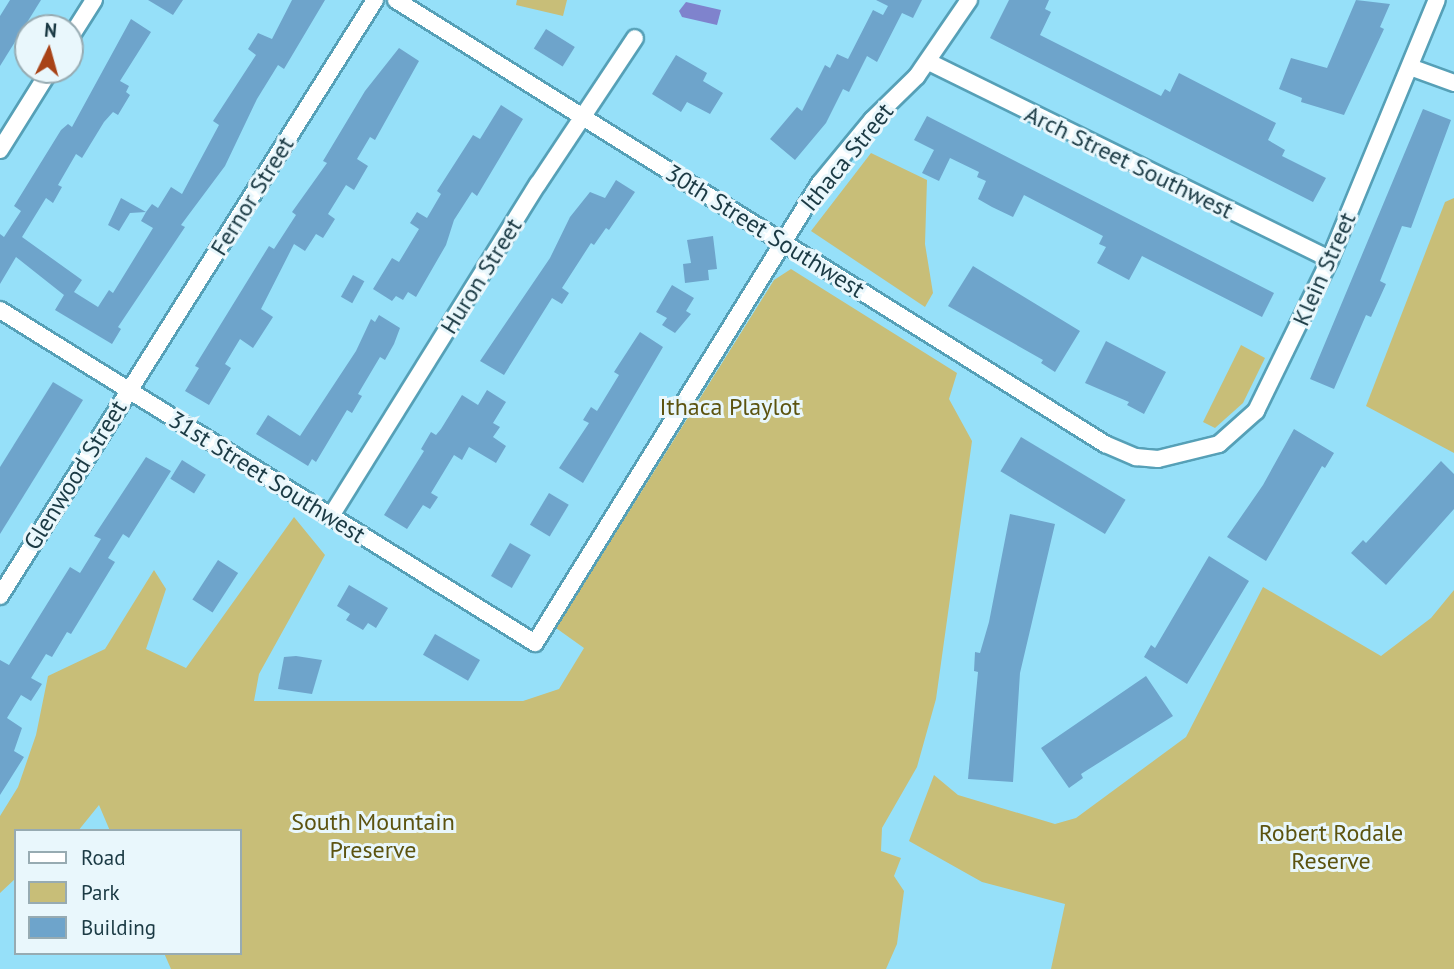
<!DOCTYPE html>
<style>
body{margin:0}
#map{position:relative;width:1454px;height:969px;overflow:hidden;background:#96e0f9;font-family:"PT Sans",sans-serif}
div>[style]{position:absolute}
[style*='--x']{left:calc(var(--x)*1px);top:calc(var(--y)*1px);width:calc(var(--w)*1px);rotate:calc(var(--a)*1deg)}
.green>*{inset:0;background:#c8be78}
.water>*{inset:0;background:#7f83cd}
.building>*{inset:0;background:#6ea4cb;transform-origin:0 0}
.roads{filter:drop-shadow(2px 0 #56a0b7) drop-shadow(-2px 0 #56a0b7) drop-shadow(0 2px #56a0b7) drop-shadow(0 -2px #56a0b7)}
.minor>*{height:16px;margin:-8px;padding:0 8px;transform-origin:8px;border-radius:8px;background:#fff}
span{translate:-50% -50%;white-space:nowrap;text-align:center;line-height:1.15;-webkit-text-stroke:6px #e9f7fc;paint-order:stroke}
.street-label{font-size:24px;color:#1b3a44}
.park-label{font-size:24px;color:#5c530f}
.legend{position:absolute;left:14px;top:829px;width:228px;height:126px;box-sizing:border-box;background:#e9f7fc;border:2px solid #97abb2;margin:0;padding:9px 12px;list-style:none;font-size:21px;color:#1b3a44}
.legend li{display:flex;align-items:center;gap:14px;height:35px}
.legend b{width:35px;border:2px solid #97abb2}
.north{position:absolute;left:14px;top:14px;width:70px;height:70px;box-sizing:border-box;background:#e9f7fc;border:2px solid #97abb2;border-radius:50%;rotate:5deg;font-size:19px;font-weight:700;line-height:28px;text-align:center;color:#1b3a44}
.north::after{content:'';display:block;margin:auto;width:24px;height:32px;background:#a84317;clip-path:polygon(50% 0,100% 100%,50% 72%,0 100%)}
</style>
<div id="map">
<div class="green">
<i style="clip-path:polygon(517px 0,567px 0,563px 16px,516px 5px)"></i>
<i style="clip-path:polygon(871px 153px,927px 180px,925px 244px,933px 293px,925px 307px,811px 231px)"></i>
<i style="clip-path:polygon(1454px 198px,1454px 453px,1366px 406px,1445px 202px)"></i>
<i style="clip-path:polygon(791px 269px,957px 373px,949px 399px,972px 441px,936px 699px,917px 767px,882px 828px,881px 851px,901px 858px,894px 876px,904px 891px,897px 944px,886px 969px,171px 969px,164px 953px,240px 953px,240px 831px,110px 831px,99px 805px,78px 831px,16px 831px,16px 878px,0 893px,0 816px,18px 787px,36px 735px,48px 676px,105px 649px,154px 570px,166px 589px,146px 649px,186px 668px,294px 517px,325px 555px,259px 674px,254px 701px,523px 701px,559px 689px,584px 648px,556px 628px,774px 280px)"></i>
<i style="clip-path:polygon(1241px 345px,1265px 358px,1243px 403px,1215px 428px,1203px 422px)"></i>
<i style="clip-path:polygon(1263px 587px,1381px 656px,1431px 618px,1454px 590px,1454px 969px,1051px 969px,1065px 904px,982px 882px,909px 841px,934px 775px,958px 795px,1055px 824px,1076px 818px,1186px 737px)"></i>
</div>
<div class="water">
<i style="clip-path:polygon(686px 2px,721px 10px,717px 25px,682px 17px,679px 11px)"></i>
</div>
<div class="building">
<i style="clip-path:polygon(10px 0,41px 0,0 66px,0 16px)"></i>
<i style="clip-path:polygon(148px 0,183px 0,173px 15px)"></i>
<i style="clip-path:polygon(292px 0,325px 0,284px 69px,278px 65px,257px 99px,225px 166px,181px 225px,185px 227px,118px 327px,121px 329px,112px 344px,55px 310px,64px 295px,16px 257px,0 284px,0 234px,4px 237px,21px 211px,14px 206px,61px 130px,68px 124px,72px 127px,131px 19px,151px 32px,120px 81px,129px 86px,126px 92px,130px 95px,118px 115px,113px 112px,104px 122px,82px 158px,76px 154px,58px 185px,62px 187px,53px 203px,46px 198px,22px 237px,82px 280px,74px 292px,98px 307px,109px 290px,113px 293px,153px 228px,141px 221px,146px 212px,130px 213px,119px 231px,108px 225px,121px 198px,146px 212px,152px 204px,158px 208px,171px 187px,182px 194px,219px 125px,213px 121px,256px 55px,248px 49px,258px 33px,272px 39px)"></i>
<i style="clip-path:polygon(876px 0,922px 0,913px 18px,902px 13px,877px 62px,867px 56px,849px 92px,843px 89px,826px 123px,795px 160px,770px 139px,797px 107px,802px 111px,825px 65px,830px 68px,837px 54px,848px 59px,873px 10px,883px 15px,888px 6px)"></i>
<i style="clip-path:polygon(1009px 0,1049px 0,1045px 9px,1051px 12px,1040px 35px,1161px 96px,1165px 89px,1170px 92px,1179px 73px,1276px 123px,1268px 140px,1285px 150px,1282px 156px,1326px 178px,1313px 202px,990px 38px)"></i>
<i style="clip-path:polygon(1356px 0,1390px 4px,1380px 27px,1384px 29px,1344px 115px,1301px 102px,1302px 98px,1279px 89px,1291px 58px,1327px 68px)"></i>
<i style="left:546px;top:29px;width:34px;height:23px;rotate:32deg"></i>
<i style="clip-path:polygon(399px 48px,419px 61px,375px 140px,370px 137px,357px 159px,368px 166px,354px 190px,346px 185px,328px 214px,335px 219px,323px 238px,316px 234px,305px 251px,294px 244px,261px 309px,273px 317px,253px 348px,240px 339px,225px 364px,231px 368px,209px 405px,185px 391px,199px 368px,195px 366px,269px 246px,274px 249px,296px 215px,292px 212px,327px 163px,323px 161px,365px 91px)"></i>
<i style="clip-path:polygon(676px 55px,707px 73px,703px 81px,723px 93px,710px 114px,687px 102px,681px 112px,652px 94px)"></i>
<i style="clip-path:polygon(501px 105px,523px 119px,477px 196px,472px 192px,454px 220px,446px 245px,416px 297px,408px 292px,403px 300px,396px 296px,392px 301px,373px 289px,392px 258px,399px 262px,419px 229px,410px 223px,417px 212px,427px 218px,441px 194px,437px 191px,473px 135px,480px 139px)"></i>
<i style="clip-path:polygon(1423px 109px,1451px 120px,1411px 228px,1402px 226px,1380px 281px,1386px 284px,1371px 317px,1366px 315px,1334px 389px,1310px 379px)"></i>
<i style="clip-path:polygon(927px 116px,1274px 293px,1262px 317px,1142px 256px,1129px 280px,1097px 263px,1106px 247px,1099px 244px,1103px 236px,1024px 195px,1013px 217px,992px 207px,978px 199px,986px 181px,977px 177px,979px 172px,950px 158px,939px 181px,922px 173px,934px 150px,914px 140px)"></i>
<i style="clip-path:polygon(616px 180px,635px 192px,609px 230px,606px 228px,594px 245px,591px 243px,562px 288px,569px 293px,562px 304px,552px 298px,504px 375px,480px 361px,550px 258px,570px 217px,590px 192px,605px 198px)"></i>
<i style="clip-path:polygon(713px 236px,717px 269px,708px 270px,709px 280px,685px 283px,683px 264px,691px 263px,687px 240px)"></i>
<i style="clip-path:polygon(973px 266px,1080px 331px,1055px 372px,1041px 363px,1043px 360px,948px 306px)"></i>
<i style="left:353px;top:275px;width:13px;height:25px;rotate:29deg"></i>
<i style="clip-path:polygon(672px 285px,694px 298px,686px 311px,691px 314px,675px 333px,662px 325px,667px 318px,656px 312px)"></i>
<i style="clip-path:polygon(379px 315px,400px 328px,394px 344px,385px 360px,380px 357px,358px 394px,362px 396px,352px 413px,347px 410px,316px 462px,312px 459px,308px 466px,256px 434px,268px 415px,300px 436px,356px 351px,371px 319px,375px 322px)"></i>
<i style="clip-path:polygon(640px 332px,663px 347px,583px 483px,559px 468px,589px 423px,583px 420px,591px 407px,597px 411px,619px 375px,614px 372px)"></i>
<i style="clip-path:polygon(1106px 341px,1166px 372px,1144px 414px,1127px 405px,1129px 402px,1085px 383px)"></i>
<i style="clip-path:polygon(53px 382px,83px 400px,0 534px,0 467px)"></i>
<i style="clip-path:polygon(487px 390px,506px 402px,493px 423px,500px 427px,493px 437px,506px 446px,496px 463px,469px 447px,462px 460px,454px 455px,431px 493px,438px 497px,430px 509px,423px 505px,407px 529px,384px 515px,424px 451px,421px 449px,431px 432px,436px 435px,441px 429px,462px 395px,478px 405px)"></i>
<i style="clip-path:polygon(1294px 429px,1334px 453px,1325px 468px,1322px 466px,1266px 561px,1227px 537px,1263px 485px)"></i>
<i style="left:1021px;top:437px;width:122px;height:40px;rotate:31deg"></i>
<i style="clip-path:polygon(146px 457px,171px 471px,129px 538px,123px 534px,108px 558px,115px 562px,71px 634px,67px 632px,52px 657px,46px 654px,31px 678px,42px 684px,31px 701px,21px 695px,7px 718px,22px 728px,14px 751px,24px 757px,0 795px,0 660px,9px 665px,70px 567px,80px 573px,101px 539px,94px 536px)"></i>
<i style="left:182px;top:460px;width:28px;height:22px;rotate:32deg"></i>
<i style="clip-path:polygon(1441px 461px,1454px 474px,1454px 509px,1386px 585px,1351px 553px,1363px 540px,1366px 543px)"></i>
<i style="left:549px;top:493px;width:23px;height:37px;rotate:31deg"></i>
<i style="clip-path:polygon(1010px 514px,1055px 524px,1020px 673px,1013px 782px,968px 779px,978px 672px,974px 671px,975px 652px,980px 653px,989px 622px)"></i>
<i style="left:510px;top:543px;width:24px;height:38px;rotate:30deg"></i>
<i style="clip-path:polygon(1209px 556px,1249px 581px,1187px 684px,1144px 657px,1151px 645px,1155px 648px)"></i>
<i style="left:218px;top:560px;width:24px;height:47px;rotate:33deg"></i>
<i style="clip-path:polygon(349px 585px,388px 608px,376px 628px,368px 623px,363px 630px,346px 620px,350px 614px,337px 606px)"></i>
<i style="left:435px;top:634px;width:52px;height:24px;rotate:30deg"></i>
<i style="clip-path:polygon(296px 656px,322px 660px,312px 694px,278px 689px,284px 657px)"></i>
<i style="clip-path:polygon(1146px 676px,1173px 716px,1081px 774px,1083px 778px,1069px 788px,1041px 748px)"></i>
</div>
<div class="roads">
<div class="minor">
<i style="--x:396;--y:0;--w:837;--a:32.06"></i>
<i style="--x:1105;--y:444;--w:34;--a:23"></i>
<i style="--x:1136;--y:457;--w:22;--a:5"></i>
<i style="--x:1158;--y:459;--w:63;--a:-13.8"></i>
<i style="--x:1219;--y:444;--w:50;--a:-41.7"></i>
<i style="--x:1256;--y:411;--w:169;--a:-64"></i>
<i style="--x:1330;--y:259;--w:280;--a:-67.6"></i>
<i style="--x:70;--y:38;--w:45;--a:-57.7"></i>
<i style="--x:929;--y:62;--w:447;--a:26.2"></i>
<i style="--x:1410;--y:67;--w:47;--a:20"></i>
<i style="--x:0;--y:150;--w:94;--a:-58"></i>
<i style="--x:0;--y:310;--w:630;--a:31.9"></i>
<i style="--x:535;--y:643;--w:541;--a:-58.22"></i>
<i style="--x:820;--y:183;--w:82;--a:-50.5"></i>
<i style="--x:872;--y:120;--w:63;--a:-44.4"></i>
<i style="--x:917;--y:76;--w:92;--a:-55.6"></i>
<i style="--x:331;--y:516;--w:391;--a:-58.1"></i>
<i style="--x:538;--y:184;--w:175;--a:-56.4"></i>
<i style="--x:0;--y:596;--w:704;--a:-57.82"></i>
</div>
</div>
<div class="street-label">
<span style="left:847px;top:157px;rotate:-51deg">Ithaca Street</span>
<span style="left:1129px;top:162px;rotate:26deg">Arch Street Southwest</span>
<span style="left:252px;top:196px;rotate:-58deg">Fernor Street</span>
<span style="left:765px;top:231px;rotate:32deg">30th Street Southwest</span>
<span style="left:1324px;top:269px;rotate:-66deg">Klein Street</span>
<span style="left:481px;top:276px;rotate:-58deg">Huron Street</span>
<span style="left:75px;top:475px;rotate:-58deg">Glenwood Street</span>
<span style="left:267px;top:477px;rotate:32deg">31st Street Southwest</span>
</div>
<div class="park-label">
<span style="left:730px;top:407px">Ithaca Playlot</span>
<span style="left:373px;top:836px">South Mountain<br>Preserve</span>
<span style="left:1331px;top:847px">Robert Rodale<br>Reserve</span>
</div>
<ul class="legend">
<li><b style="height:9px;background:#fff"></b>Road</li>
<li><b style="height:19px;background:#c8be78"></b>Park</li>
<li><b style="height:19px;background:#6ea4cb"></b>Building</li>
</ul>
<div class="north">N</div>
</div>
